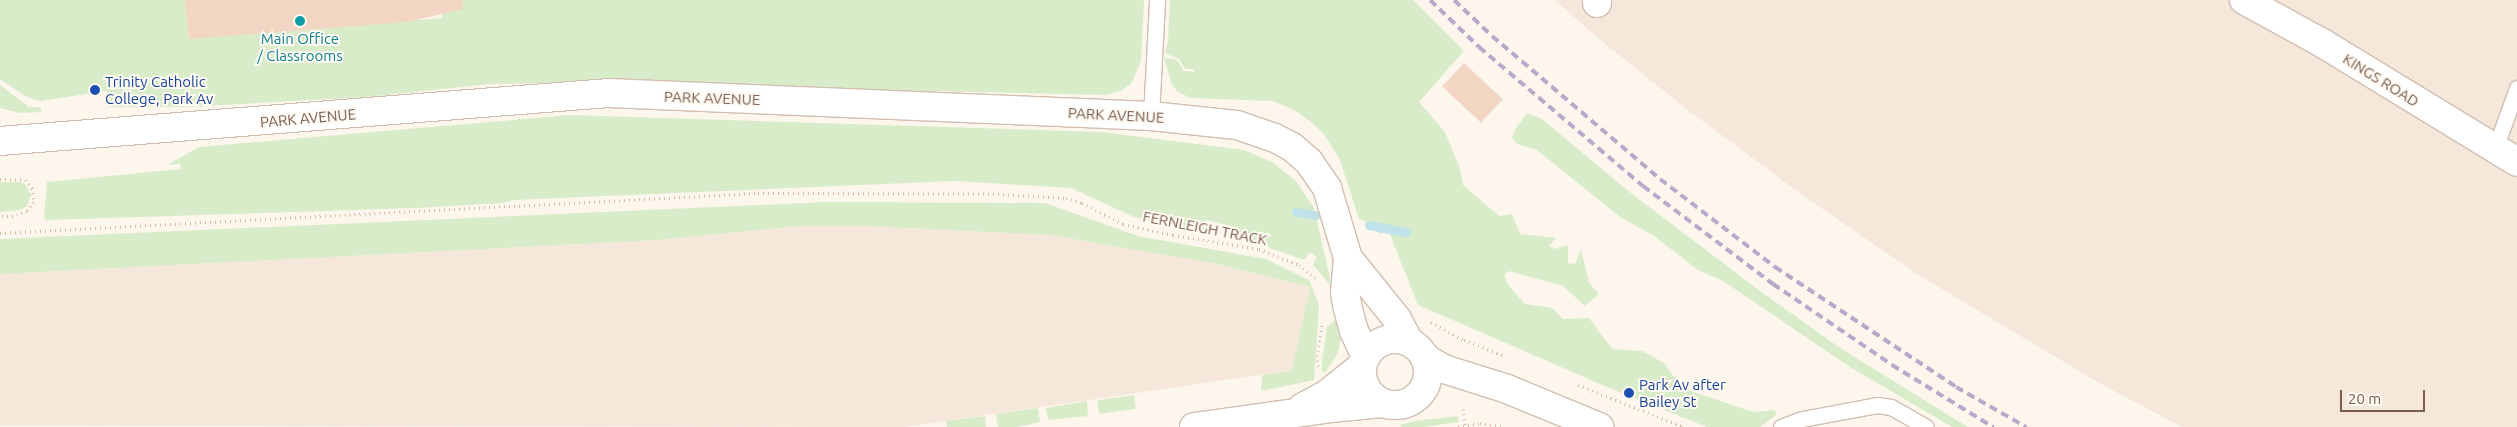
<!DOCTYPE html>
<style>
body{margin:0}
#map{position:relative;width:2517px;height:427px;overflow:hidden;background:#fdf6ec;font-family:Ubuntu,sans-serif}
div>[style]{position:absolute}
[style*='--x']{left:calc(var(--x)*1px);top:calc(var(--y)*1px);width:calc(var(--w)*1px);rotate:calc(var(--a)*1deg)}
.residential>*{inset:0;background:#f5e8da}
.green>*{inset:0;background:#d8ecc9;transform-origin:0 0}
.stream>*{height:9px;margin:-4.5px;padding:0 4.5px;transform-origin:4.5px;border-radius:4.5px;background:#bfe3e8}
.building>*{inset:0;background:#f3d5c3;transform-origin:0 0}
.path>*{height:3px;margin-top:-1.5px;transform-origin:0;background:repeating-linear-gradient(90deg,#d9b8a5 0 1px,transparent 0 5px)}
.roads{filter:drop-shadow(1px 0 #d1beb0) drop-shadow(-1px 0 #d1beb0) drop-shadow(0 1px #d1beb0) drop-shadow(0 -1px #d1beb0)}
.lane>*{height:15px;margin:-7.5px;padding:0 7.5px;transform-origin:7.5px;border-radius:7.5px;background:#fff}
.street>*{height:28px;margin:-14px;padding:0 14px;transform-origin:14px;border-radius:14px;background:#fff}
.secondary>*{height:28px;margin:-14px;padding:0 14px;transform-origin:14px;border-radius:14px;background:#fff}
.secondary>.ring{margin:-14px;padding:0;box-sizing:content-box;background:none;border:28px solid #fff;border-radius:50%}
.rail>*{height:4px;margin-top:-2px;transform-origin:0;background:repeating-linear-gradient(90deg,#b9a8c9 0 8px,transparent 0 13px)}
.dots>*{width:14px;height:14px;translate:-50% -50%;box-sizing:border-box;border:2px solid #fffaf3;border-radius:50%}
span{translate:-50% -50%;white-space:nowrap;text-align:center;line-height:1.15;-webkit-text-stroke:4px #fffaf3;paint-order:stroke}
.culture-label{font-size:15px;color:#0d838f}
.street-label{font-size:15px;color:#7a5c4d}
.transit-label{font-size:15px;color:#164399}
.left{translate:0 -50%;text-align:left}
.scale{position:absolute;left:2340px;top:390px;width:85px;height:22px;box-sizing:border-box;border:2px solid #7a5c4d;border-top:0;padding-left:6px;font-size:15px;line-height:18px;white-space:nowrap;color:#7a5c4d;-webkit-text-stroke:4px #fffaf3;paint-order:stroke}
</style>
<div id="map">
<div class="residential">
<i style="clip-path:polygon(1555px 0,2517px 0,2517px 427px,2182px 427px,2099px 383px,1917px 274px,1798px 192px,1685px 108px,1593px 34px)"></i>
<i style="clip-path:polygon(799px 226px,866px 226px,1050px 235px,1207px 262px,1310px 287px,1292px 370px,905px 427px,0 426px,0 274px,659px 240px)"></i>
</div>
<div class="green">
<i style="clip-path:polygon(0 0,185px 0,189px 38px,442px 18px,441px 0,1144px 0,1141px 61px,1131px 84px,1120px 91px,1105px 95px,561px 83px,490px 84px,367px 97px,188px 107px,109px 107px,107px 91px,40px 101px,25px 96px,0 79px)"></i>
<i style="clip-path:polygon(1170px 0,1413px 0,1464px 51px,1419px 102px,1445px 132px,1460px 169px,1463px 185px,1499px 216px,1512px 214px,1520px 234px,1556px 238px,1549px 246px,1554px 249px,1568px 245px,1568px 263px,1575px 264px,1581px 249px,1589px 283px,1599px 294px,1585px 306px,1563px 286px,1509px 271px,1504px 275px,1508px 285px,1525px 304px,1552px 308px,1563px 319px,1589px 318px,1612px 349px,1642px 351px,1664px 363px,1682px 388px,1753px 412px,1775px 410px,1776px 415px,1760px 427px,1707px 427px,1607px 387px,1418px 305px,1389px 232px,1384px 231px,1379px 234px,1376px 225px,1359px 219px,1340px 160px,1324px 134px,1311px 122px,1294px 110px,1273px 101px,1191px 98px,1178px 92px,1172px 85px,1164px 58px,1177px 60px,1184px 71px,1194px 72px,1194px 69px,1185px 69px,1179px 59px,1165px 53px,1168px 41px)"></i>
<i style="clip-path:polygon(0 85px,29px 107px,41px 107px,41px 112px,20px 113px,0 108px)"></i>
<i style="clip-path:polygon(1527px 113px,1542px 119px,1627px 190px,1756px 288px,1840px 348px,1968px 427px,1952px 427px,1850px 367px,1723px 281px,1698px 270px,1654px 236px,1620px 217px,1537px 150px,1517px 144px,1512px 138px,1516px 128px)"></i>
<i style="clip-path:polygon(570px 115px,1101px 132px,1244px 150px,1272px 162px,1296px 181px,1314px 208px,1332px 287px,1313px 265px,1317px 257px,1310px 252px,1304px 260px,1234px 236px,1235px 227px,1206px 220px,1204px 232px,1134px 217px,1071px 188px,954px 181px,513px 200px,503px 203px,416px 208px,47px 220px,44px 218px,47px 182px,181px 169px,180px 164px,167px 165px,199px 147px)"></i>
<i style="clip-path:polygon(0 182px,19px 182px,25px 184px,31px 195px,27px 206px,20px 210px,0 212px)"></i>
<i style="clip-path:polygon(828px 202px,1045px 203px,1138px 236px,1266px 259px,1309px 280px,1319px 305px,1314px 380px,1261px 391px,1262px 375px,1292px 370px,1310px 287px,1212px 263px,1050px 235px,866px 226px,799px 226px,658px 240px,0 274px,0 239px)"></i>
<i style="clip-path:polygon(1339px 317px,1341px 336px,1338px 353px,1325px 373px,1322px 371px,1322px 361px,1327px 327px)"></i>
<i style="left:1134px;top:395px;width:14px;height:37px;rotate:82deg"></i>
<i style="clip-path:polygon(1087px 401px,1088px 416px,1048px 420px,1046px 408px)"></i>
<i style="clip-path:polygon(1038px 408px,1040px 422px,1018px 427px,998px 427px,996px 414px)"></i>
<i style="clip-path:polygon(985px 416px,986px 427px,947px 427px,946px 421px)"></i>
<i style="clip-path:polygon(1458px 416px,1459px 422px,1424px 427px,1401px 427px,1400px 425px,1415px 421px)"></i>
</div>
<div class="stream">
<i style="--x:1296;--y:212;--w:20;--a:9"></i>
<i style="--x:1369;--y:225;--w:38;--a:11"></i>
</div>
<div class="building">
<i style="clip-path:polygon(185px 0,462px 0,463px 9px,407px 22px,189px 39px)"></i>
<i style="left:1464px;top:63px;width:53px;height:32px;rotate:43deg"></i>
</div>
<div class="path">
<i style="--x:0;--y:179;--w:25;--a:2"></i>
<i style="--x:25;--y:180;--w:11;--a:49"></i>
<i style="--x:32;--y:188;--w:14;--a:82"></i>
<i style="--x:34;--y:202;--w:11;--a:128"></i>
<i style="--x:27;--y:211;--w:15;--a:160"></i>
<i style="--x:13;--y:216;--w:13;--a:180"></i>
<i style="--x:0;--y:233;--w:759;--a:-3.02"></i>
<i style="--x:758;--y:193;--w:240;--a:0.2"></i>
<i style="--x:998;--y:194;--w:68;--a:3.4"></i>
<i style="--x:1066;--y:198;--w:17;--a:17"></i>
<i style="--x:1082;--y:203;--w:46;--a:27.1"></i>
<i style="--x:1123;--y:224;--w:51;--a:12.4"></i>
<i style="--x:1173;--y:235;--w:87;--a:9.2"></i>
<i style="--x:1259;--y:249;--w:43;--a:21.8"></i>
<i style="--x:1299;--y:265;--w:23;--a:38"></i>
<i style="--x:1431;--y:322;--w:38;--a:29"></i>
<i style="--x:1464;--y:340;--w:43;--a:21.8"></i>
<i style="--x:1318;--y:366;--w:10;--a:-96"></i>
<i style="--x:1317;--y:356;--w:31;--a:-81"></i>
<i style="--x:1578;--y:385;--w:114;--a:21.6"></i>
<i style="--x:1463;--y:409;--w:17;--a:83"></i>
<i style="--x:1458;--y:427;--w:22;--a:-10"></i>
<i style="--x:1480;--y:423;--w:24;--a:9"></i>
</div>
<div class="roads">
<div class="lane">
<i style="--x:1151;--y:116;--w:116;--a:-87"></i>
<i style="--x:2495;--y:149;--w:65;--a:-70.2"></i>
<i style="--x:1781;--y:427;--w:22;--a:-21"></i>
<i style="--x:1802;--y:419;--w:76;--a:-10.6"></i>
<i style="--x:1877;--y:405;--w:14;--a:8"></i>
<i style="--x:1891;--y:407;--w:40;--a:29.7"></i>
</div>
<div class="street">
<i style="--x:2244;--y:0;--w:91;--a:28.8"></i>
<i style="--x:2324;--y:44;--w:226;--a:31.4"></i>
<i style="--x:1597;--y:3;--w:3;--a:-90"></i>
<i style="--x:1303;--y:407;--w:26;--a:-28"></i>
<i style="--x:1326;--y:395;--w:46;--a:-38.9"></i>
<i style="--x:1194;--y:427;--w:138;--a:-7.9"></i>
<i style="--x:1331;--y:408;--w:52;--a:-5.5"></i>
</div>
<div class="secondary">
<i style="--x:0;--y:141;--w:611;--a:-4.51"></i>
<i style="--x:609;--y:93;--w:542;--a:2.43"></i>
<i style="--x:1151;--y:116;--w:86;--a:6"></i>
<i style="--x:1237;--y:125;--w:40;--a:18.9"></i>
<i style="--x:1275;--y:138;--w:19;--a:28"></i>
<i style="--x:1292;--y:147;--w:23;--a:41"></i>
<i style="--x:1309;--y:162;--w:32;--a:55"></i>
<i style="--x:1327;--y:188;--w:73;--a:73.3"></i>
<i style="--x:1348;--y:258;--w:34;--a:95"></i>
<i style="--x:1345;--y:292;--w:13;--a:81"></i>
<i style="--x:1347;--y:305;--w:27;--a:75"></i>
<i style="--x:1354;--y:331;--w:26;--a:65"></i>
<i style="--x:1348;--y:258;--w:78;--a:51.2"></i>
<i style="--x:1397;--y:319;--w:26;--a:62"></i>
<i class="ring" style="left:1362px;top:339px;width:38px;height:38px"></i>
<i style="--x:1425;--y:358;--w:22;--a:30"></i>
<i style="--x:1444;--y:369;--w:66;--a:17.6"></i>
<i style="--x:1507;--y:389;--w:100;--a:22.4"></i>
</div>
</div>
<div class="rail">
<i style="--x:1430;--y:0;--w:68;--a:43.8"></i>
<i style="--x:1479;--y:47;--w:215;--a:40.3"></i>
<i style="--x:1643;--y:186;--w:163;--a:37"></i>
<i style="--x:1773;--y:284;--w:144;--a:34.2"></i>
<i style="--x:1892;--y:365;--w:119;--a:31.5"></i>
<i style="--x:1454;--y:0;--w:52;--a:43.5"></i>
<i style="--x:1492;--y:36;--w:221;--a:40.4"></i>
<i style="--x:1660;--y:179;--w:145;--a:37.4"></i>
<i style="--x:1775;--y:267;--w:217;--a:33.5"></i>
<i style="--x:1956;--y:387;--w:81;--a:29.7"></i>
</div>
<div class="dots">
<i style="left:300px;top:21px;background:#0f9aa8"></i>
<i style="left:95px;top:90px;background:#1a4fb4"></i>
<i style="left:1629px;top:393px;background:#1a4fb4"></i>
</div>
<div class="culture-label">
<span style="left:300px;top:47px">Main Office<br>/ Classrooms</span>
</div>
<div class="street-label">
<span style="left:2381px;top:80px;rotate:32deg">KINGS ROAD</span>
<span style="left:712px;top:98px;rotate:2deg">PARK AVENUE</span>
<span style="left:1116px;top:115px;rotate:3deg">PARK AVENUE</span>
<span style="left:308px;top:118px;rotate:-5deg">PARK AVENUE</span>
<span style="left:1205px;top:228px;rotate:11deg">FERNLEIGH TRACK</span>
</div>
<div class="transit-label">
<span class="left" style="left:105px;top:90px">Trinity Catholic<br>College, Park Av</span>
<span class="left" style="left:1639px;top:393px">Park Av after<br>Bailey St</span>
</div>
<div class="scale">20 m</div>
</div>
